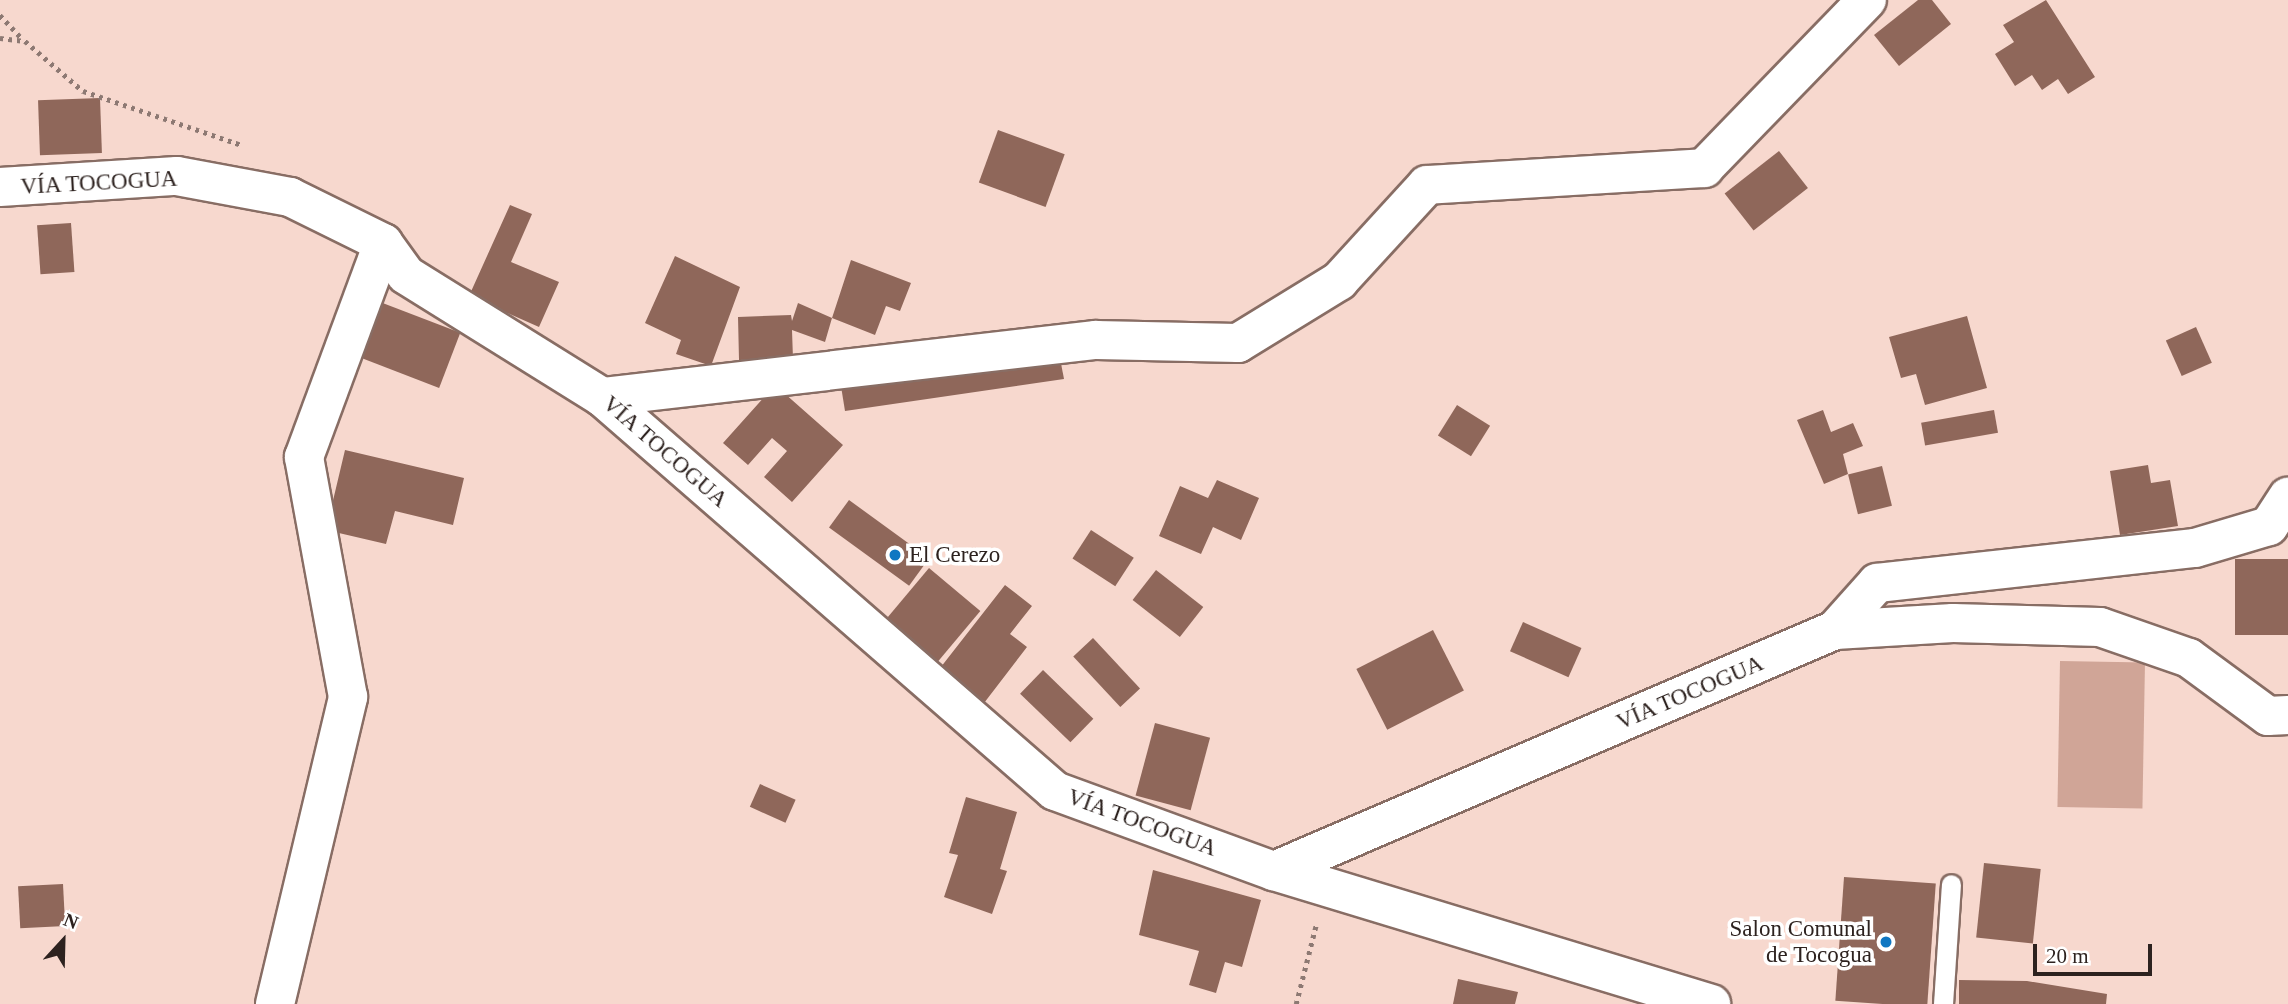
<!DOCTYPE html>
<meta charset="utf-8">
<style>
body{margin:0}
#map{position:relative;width:2288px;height:1004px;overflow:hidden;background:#f7d8ce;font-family:"Times New Roman",serif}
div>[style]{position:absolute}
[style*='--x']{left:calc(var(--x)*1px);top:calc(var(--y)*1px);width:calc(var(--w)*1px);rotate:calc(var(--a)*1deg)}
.green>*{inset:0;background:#d0a597;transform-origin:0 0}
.building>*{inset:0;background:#8f675a;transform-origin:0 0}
.path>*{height:4.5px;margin-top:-2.25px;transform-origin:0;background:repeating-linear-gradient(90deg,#8d7973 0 3.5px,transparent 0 8.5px)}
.roads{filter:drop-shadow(2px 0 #886d64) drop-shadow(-2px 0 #886d64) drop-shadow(0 2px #886d64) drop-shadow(0 -2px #886d64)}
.lane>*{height:19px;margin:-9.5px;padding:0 9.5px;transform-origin:9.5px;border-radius:9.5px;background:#fff}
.street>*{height:38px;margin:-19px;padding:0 19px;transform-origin:19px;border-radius:19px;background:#fff}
.dots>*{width:19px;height:19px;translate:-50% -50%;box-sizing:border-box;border:4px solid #fff;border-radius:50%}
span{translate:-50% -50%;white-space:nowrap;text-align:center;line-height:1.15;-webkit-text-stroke:7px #fff;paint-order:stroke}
.street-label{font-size:23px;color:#2d221f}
.poi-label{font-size:23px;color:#2d221f}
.left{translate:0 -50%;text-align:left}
.right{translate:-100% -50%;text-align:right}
.north{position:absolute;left:28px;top:906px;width:70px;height:70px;-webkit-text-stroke:5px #fff;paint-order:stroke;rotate:22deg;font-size:19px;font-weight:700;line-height:28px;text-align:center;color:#2d221f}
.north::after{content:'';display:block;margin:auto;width:24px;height:32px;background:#2d221f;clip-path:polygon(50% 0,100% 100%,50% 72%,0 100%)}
.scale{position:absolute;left:2033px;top:944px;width:119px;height:32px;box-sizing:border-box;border:4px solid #2d221f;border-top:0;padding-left:9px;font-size:21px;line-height:24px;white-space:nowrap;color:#2d221f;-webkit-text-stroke:5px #fff;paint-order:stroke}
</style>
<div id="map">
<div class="green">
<i style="left:2060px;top:661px;width:85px;height:146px;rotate:1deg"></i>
</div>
<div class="building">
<i style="clip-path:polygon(1918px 0,1932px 0,1951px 24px,1899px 66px,1874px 35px)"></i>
<i style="clip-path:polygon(2046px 0,2095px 77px,2068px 94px,2058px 79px,2042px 90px,2032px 75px,2015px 86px,1995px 54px,2014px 42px,2003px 25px)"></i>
<i style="left:100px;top:98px;width:55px;height:62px;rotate:88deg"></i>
<i style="left:998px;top:130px;width:71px;height:56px;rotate:20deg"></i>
<i style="left:1779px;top:151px;width:47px;height:69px;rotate:52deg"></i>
<i style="clip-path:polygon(510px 205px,532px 214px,511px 262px,559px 282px,539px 327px,469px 296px)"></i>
<i style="left:71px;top:223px;width:49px;height:34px;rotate:86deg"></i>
<i style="clip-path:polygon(675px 256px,740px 287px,711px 366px,676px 354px,681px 340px,645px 323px)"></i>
<i style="clip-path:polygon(851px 260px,911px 283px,900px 311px,886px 306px,875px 335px,832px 318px)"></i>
<i style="left:380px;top:302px;width:86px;height:59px;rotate:21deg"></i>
<i style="clip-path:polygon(798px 303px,832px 318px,825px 342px,792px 330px,793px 359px,739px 360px,738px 317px,791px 315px,792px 321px)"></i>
<i style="clip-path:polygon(1967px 316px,1987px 388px,1925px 405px,1916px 374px,1901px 378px,1889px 337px)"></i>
<i style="left:2196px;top:327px;width:39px;height:33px;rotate:66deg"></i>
<i style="clip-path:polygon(1059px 353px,1064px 379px,845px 411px,840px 380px)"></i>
<i style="clip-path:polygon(775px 385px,843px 445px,792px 502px,764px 477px,787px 451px,772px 438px,748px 465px,723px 443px)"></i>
<i style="left:1457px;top:405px;width:39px;height:36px;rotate:32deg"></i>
<i style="clip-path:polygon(1823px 410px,1831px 432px,1853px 423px,1863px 446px,1843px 454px,1848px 474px,1824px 484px,1797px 420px)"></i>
<i style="left:1994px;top:410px;width:23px;height:74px;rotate:80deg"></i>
<i style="clip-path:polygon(345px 450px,464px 478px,453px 525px,395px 511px,386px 544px,326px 530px)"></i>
<i style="clip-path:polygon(2148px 465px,2151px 483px,2170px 480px,2178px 526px,2120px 535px,2110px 471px)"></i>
<i style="left:1882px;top:466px;width:41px;height:35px;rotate:76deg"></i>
<i style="clip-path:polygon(1217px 480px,1259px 498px,1241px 540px,1213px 527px,1201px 554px,1159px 536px,1180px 486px,1208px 498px)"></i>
<i style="left:849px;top:500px;width:99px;height:34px;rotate:36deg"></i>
<i style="left:1091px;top:530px;width:51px;height:34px;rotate:33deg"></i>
<i style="left:2288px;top:559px;width:76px;height:53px;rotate:90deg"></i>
<i style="left:929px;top:568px;width:67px;height:75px;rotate:40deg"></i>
<i style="left:1156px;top:570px;width:60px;height:38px;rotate:38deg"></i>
<i style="clip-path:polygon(1005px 585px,1032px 606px,1010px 634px,1027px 647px,981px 707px,937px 672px)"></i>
<i style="left:1523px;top:622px;width:64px;height:32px;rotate:24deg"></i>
<i style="left:1433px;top:630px;width:68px;height:86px;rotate:63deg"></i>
<i style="left:1093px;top:638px;width:69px;height:27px;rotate:47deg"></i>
<i style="left:1043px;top:670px;width:70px;height:33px;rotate:44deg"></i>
<i style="left:1155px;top:723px;width:57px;height:75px;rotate:15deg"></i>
<i style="left:760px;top:784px;width:39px;height:25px;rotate:24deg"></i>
<i style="clip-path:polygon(966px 797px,1017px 812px,1000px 869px,1007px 871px,992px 914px,944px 897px,958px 855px,949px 853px)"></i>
<i style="left:1984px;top:863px;width:57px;height:75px;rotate:6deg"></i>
<i style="clip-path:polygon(1153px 870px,1261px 900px,1242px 967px,1225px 962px,1216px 993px,1189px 985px,1199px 951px,1139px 935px)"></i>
<i style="left:1844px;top:877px;width:92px;height:124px;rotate:4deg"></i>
<i style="left:63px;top:884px;width:42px;height:45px;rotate:87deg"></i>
<i style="clip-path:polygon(1458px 979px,1518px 992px,1515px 1004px,1453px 1004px)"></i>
<i style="clip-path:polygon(1959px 980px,2027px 981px,2107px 994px,2106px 1004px,1959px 1004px)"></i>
</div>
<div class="path">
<i style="--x:0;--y:15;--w:34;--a:47"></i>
<i style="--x:0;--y:38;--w:25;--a:7"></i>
<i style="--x:25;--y:41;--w:77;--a:40.8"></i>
<i style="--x:83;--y:91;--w:168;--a:18.8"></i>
<i style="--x:1296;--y:1004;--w:81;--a:-75.8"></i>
</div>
<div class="roads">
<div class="lane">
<i style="--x:1943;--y:1004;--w:120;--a:-86.2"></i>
</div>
<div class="street">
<i style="--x:0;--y:187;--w:177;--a:-3.6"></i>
<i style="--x:177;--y:176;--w:115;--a:10.5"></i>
<i style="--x:290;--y:197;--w:104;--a:26.3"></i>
<i style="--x:383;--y:243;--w:39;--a:54"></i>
<i style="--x:406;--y:275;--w:231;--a:31.9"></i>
<i style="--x:602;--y:397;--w:600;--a:41.02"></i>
<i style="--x:1055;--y:791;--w:233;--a:20.1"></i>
<i style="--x:1274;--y:871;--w:457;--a:16.9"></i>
<i style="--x:602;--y:397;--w:497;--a:-6.6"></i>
<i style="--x:1096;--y:340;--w:142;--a:1.2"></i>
<i style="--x:1238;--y:343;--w:119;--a:-31.5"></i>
<i style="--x:1339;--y:281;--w:130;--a:-47.5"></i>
<i style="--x:1427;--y:185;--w:278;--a:-3.5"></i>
<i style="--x:1704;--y:168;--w:234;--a:-45.9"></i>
<i style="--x:1835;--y:630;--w:63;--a:-48.2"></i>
<i style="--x:1877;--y:583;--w:320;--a:-6.3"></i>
<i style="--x:2195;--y:548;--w:77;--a:-16.6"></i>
<i style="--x:2269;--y:526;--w:35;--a:-57"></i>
<i style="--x:1274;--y:871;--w:611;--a:-23.25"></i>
<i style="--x:1835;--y:630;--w:118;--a:-3.4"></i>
<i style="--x:1953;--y:623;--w:147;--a:1.6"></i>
<i style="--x:2100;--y:627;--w:94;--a:19.2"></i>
<i style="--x:2189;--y:658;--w:98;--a:36.3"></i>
<i style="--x:2268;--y:716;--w:20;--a:-3"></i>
<i style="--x:275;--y:1004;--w:316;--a:-76.6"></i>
<i style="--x:348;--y:697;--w:244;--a:-100.4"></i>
<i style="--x:304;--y:457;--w:228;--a:-69.7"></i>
</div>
</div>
<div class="dots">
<i style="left:895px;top:555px;background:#1077c2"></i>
<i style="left:1886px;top:942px;background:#1077c2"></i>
</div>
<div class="street-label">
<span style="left:99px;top:183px;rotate:-3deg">VÍA TOCOGUA</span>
<span style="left:665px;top:452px;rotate:41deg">VÍA TOCOGUA</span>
<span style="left:1690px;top:693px;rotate:-23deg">VÍA TOCOGUA</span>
<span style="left:1142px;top:823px;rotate:20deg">VÍA TOCOGUA</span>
</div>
<div class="poi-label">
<span class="left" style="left:909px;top:555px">El Cerezo</span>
<span class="right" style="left:1872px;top:942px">Salon Comunal<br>de Tocogua</span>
</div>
<div class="north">N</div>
<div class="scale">20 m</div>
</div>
